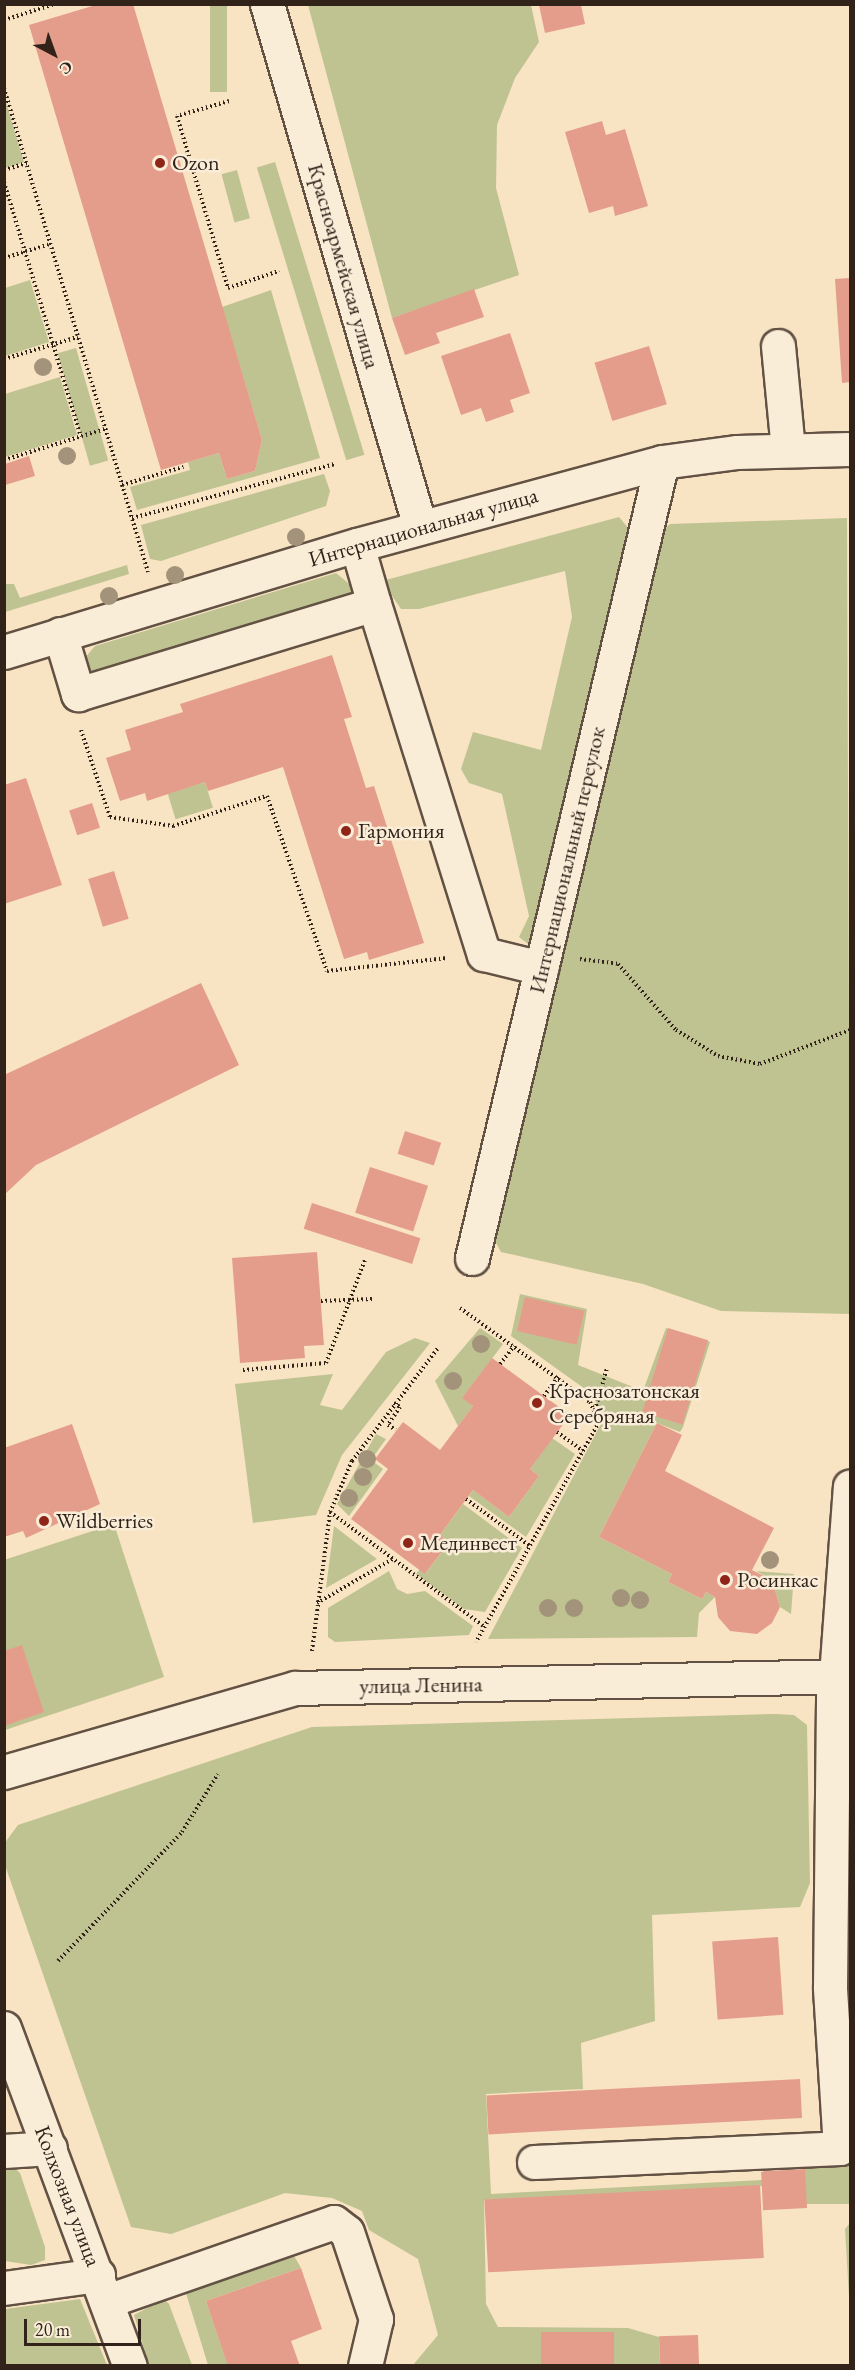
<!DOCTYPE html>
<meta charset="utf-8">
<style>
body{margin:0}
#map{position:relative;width:855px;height:2370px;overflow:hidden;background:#f8e3c3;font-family:"EB Garamond",serif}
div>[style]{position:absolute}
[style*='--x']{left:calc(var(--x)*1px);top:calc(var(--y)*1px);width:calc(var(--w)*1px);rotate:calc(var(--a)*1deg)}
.green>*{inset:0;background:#bfc392;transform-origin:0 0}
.building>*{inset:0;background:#e59d8b;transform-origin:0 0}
.path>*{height:4px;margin-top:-2px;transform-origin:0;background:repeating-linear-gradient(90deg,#31221a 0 1.5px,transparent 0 4.5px)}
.roads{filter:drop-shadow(2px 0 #635244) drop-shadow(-2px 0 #635244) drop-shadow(0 2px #635244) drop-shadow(0 -2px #635244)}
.minor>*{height:33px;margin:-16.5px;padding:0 16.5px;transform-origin:16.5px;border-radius:16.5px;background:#faedd8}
.trees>*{width:18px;height:18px;margin:-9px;border-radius:50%;background:#a2937a}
.dots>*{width:16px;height:16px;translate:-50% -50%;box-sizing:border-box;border:3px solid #faedd8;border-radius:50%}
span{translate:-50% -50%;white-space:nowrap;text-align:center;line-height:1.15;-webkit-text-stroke:5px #faedd8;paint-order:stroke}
.poi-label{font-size:22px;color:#31221a}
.left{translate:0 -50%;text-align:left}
.street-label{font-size:22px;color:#31221a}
.frame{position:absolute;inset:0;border:6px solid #31221a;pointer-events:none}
.north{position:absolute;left:24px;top:24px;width:60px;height:60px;-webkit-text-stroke:4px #faedd8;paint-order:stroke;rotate:139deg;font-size:16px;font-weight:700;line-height:24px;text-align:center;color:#31221a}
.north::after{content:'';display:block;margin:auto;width:21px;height:27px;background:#31221a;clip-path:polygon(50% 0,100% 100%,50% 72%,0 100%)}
.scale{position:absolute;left:24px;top:2319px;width:117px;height:27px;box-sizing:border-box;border:3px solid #31221a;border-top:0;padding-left:8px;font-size:18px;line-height:21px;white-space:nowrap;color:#31221a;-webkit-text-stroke:4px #faedd8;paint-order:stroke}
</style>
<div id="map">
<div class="green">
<i style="left:210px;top:5px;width:17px;height:87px"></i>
<i style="clip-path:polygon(308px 5px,531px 5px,539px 42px,515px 78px,497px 125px,496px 188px,519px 275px,392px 318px)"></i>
<i style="clip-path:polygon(4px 96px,24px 162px,5px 168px,4px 168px)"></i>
<i style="left:275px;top:162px;width:306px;height:19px;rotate:73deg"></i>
<i style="left:237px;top:170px;width:50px;height:16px;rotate:75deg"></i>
<i style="clip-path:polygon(30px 280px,49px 342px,5px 356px,5px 288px)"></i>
<i style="clip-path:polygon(271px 290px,320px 458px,137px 510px,130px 487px,190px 470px,188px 462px,219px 453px,227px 479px,255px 471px,262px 440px,222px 307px)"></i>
<i style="left:76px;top:348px;width:117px;height:19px;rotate:74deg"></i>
<i style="clip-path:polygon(60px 377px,77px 435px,5px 457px,5px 394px)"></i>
<i style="clip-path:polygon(324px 474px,330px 491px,326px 506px,161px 561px,150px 559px,141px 525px)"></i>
<i style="clip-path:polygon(619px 517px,629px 529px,532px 947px,519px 937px,529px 916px,502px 794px,469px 783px,461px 769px,473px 732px,541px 750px,572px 617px,565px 571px,419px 609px,401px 609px,382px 581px)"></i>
<i style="clip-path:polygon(847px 518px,850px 1314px,721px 1311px,643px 1284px,501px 1252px,495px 1241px,497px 1227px,662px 531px,670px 524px)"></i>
<i style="clip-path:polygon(127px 565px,129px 574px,5px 612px,5px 584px,14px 584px,20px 598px)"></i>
<i style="clip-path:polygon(336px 573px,353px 587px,348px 597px,93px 673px,87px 669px,84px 659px,95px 646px)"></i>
<i style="left:205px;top:782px;width:27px;height:39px;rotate:73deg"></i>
<i style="clip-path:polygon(520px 1294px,587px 1309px,578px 1365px,643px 1391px,666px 1328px,710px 1342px,683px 1427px,680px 1432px,657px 1423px,599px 1537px,672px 1574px,668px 1582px,702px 1599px,706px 1592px,715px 1597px,699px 1613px,697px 1637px,488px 1639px,604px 1418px,592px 1394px,511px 1336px)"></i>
<i style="clip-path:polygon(480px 1328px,503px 1344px,463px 1397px,473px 1406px,458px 1426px,435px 1381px)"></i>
<i style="clip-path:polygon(415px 1338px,430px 1343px,342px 1455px,316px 1515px,253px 1523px,235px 1384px,333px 1374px,320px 1405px,342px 1410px,386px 1352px)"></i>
<i style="clip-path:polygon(376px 1434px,386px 1439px,371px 1460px,383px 1469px,349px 1516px,337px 1504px)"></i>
<i style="clip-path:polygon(552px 1438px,575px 1454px,526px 1537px,469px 1496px,473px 1490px,509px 1517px,539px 1476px,530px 1469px)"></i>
<i style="clip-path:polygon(463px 1504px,522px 1548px,485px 1612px,464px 1609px,416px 1574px,420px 1569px,426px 1573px,449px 1542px,440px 1535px)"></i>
<i style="clip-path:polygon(114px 1524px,164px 1677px,5px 1730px,4px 1560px)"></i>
<i style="clip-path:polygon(334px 1526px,377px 1559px,326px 1588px)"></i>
<i style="clip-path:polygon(389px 1571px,397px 1589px,407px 1594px,425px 1591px,473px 1626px,469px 1635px,335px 1642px,328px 1637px,328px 1608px)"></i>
<i style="clip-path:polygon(756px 1571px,794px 1574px,791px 1614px,780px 1607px,772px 1580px)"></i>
<i style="clip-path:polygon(775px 1714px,794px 1715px,807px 1725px,810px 1883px,800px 1907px,652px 1915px,655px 2021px,581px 2043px,583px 2089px,486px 2094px,491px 2194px,762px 2180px,762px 2186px,484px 2200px,486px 2304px,498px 2327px,628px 2328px,659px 2337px,660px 2365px,413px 2365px,438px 2335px,418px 2259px,369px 2230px,362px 2211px,332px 2198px,285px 2193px,171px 2234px,131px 2227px,6px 1868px,4px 1844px,18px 1825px,312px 1727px)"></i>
<i style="left:850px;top:2164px;width:40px;height:45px;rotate:90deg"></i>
<i style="clip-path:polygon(13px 2167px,20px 2173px,45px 2247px,45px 2260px,31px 2265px,5px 2261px,5px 2168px)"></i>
<i style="clip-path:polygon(850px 2223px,850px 2313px,845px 2229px)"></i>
<i style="clip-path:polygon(285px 2253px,293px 2254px,301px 2268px,206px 2301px,228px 2365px,208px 2365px,185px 2290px)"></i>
<i style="clip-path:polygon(80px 2299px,107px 2365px,5px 2365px,5px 2309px)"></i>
<i style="clip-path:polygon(164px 2299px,169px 2304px,192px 2365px,149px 2365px,134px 2315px)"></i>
</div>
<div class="building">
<i style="clip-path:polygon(99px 4px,133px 4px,262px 440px,255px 471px,227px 479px,219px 453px,161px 470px,29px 25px)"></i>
<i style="clip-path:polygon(539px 5px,581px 5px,585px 24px,545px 33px)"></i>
<i style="clip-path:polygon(602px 121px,606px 135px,625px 129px,648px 206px,615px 216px,613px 206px,589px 213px,565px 132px)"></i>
<i style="clip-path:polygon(850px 278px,850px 382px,842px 383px,835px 279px)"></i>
<i style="clip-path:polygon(474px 289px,484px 317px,436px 333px,440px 343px,405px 355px,392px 318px)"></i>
<i style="clip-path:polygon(510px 333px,530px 393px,510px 400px,514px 412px,486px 422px,481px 408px,461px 415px,441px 356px)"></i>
<i style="left:649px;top:346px;width:61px;height:57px;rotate:73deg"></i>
<i style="clip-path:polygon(29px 456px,35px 476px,5px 485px,5px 464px)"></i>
<i style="clip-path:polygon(332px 655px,352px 717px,344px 719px,366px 788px,374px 786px,424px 943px,369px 960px,367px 952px,344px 959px,283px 767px,208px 791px,205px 782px,147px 801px,145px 793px,120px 801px,106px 758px,131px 750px,125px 730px,183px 712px,180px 704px)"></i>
<i style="clip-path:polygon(26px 778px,62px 885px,4px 904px,4px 785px)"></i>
<i style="left:92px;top:803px;width:26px;height:24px;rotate:72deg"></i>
<i style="left:114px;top:871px;width:50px;height:27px;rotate:73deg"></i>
<i style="clip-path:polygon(201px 983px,239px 1065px,36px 1165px,4px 1195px,4px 1075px)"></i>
<i style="left:405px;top:1131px;width:38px;height:24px;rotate:18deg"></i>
<i style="left:370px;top:1167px;width:61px;height:48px;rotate:18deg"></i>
<i style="left:312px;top:1203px;width:114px;height:27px;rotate:18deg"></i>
<i style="clip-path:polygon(317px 1252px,324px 1345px,304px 1346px,305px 1358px,240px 1363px,232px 1258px)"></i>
<i style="left:525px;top:1297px;width:61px;height:35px;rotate:13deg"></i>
<i style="left:668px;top:1328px;width:42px;height:88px;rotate:17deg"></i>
<i style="clip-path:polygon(492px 1358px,570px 1415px,530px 1469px,539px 1476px,509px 1517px,473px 1490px,440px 1535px,449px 1542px,425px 1574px,351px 1519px,388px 1469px,375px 1459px,403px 1422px,440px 1450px,473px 1406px,462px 1398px)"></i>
<i style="clip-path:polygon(657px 1423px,682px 1435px,665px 1471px,774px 1528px,752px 1570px,772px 1580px,780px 1607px,772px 1623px,757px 1634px,730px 1631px,718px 1617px,715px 1597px,706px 1592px,702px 1599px,668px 1582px,672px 1574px,599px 1537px)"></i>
<i style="clip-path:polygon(72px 1424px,100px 1504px,26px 1538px,23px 1531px,4px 1537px,4px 1448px)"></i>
<i style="clip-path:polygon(22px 1645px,44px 1712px,4px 1726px,4px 1651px)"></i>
<i style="left:778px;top:1937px;width:78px;height:66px;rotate:86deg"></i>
<i style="left:800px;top:2079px;width:39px;height:314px;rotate:87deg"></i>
<i style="left:805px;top:2169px;width:39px;height:44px;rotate:87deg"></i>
<i style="left:760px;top:2185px;width:73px;height:276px;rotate:87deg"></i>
<i style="clip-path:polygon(301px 2268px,322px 2329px,291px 2341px,300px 2366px,228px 2366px,206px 2301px)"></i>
<i style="left:614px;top:2332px;width:34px;height:73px;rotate:90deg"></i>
<i style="left:698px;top:2335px;width:31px;height:39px;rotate:88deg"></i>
</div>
<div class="path">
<i style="--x:4;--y:20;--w:53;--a:-17.4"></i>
<i style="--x:4;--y:88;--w:505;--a:73.43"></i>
<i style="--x:229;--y:101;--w:54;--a:163.9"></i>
<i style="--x:177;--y:116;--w:179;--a:73.5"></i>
<i style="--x:228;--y:288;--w:54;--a:-18.4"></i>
<i style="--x:4;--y:170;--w:24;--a:-17"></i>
<i style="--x:4;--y:182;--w:266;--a:73.2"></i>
<i style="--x:4;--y:258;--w:48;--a:-16.9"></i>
<i style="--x:4;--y:359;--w:77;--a:-16.6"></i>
<i style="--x:4;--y:460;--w:106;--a:-17.1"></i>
<i style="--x:122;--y:485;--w:64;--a:-16.4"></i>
<i style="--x:132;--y:518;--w:210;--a:-14.9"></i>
<i style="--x:81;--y:730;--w:92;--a:71.6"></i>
<i style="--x:110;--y:817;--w:64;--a:8.1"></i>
<i style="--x:173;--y:826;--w:99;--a:-17.7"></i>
<i style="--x:267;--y:796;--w:185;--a:71.1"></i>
<i style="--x:327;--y:971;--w:121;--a:-6.2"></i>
<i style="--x:580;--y:959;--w:38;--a:7"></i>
<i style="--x:618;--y:964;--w:88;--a:48.7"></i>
<i style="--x:676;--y:1030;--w:49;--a:31.8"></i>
<i style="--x:718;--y:1056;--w:43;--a:10.8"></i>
<i style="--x:760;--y:1064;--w:96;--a:-20.7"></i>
<i style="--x:321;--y:1301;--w:51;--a:-2.2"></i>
<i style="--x:460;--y:1308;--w:160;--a:35.9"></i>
<i style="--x:590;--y:1402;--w:22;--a:66"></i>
<i style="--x:599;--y:1422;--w:252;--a:119.2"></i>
<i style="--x:500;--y:1364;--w:23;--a:-52"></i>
<i style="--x:243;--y:1370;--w:83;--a:-4.8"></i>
<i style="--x:326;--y:1363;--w:110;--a:-69.3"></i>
<i style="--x:544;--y:1396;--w:24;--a:-54"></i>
<i style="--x:394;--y:1403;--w:7;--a:34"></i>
<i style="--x:400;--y:1407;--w:22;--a:124"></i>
<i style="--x:388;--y:1425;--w:9;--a:32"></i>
<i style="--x:595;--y:1410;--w:44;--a:-74.1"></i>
<i style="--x:557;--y:1432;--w:32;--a:36"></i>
<i style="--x:466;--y:1499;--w:79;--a:36.3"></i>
<i style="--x:330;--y:1512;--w:193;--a:36.6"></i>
<i style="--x:317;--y:1603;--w:88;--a:-30.1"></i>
<i style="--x:312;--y:1651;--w:140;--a:-82.6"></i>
<i style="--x:330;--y:1512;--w:56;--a:-66.7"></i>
<i style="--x:352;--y:1461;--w:143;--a:-52.7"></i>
<i style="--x:58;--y:1961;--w:179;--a:-46.1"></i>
<i style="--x:182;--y:1832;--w:68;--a:-58.2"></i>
</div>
<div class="roads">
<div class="minor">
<i style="--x:267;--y:4;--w:545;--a:73.69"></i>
<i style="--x:778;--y:346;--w:104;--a:84.5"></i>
<i style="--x:374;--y:604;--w:367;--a:72.6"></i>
<i style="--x:484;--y:954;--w:59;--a:13.8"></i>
<i style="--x:60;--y:634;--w:63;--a:73.3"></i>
<i style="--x:78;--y:694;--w:309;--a:-16.9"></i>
<i style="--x:374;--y:604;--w:61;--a:-106.1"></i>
<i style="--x:4;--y:652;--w:369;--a:-16.9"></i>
<i style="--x:357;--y:545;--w:316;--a:-15.2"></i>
<i style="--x:662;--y:462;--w:76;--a:-7.6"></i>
<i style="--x:737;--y:452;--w:113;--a:-1.5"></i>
<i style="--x:472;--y:1258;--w:818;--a:-76.58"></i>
<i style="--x:836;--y:1676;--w:190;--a:-85.8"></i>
<i style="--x:4;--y:1772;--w:303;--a:-16.1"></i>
<i style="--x:295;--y:1688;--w:555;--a:-1.24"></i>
<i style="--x:4;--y:2028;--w:361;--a:69.6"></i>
<i style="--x:4;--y:2151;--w:46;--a:-3.7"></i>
<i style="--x:534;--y:2162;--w:306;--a:-2.6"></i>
<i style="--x:840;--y:2148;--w:161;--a:-93.6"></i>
<i style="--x:830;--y:1987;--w:311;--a:-89.4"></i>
<i style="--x:4;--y:2288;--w:95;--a:-7.9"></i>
<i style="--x:107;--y:2301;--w:240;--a:-19.2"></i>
<i style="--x:334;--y:2222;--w:16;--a:38"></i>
<i style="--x:347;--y:2232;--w:92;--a:71.6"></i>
<i style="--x:376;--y:2319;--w:48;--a:103.2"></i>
</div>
</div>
<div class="trees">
<i style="left:43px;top:367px"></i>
<i style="left:67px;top:456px"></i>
<i style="left:296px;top:537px"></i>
<i style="left:175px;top:575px"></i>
<i style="left:109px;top:596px"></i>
<i style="left:481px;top:1344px"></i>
<i style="left:453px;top:1381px"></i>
<i style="left:367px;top:1459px"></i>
<i style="left:363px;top:1477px"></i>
<i style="left:349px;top:1498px"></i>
<i style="left:770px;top:1560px"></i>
<i style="left:621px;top:1598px"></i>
<i style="left:640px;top:1600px"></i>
<i style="left:548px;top:1608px"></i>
<i style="left:574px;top:1608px"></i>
</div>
<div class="dots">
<i style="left:160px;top:163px;background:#8f2418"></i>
<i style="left:346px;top:831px;background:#8f2418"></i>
<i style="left:537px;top:1403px;background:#8f2418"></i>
<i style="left:44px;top:1521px;background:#8f2418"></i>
<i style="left:408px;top:1543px;background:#8f2418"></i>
<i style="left:725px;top:1580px;background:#8f2418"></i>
</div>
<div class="poi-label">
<span class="left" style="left:172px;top:163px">Ozon</span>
<span class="left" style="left:358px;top:831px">Гармония</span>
<span class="left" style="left:549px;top:1403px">Краснозатонская<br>Серебряная</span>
<span class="left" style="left:56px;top:1521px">Wildberries</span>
<span class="left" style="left:420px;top:1543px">Мединвест</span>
<span class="left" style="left:737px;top:1580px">Росинкас</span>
</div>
<div class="street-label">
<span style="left:344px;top:266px;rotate:74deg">Красноармейская улица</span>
<span style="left:423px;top:527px;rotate:-16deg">Интернациональная улица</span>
<span style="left:567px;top:860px;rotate:-77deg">Интернациональный переулок</span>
<span style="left:421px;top:1685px;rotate:-1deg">улица Ленина</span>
<span style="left:68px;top:2196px;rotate:69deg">Колхозная улица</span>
</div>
<div class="frame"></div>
<div class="north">С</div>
<div class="scale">20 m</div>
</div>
